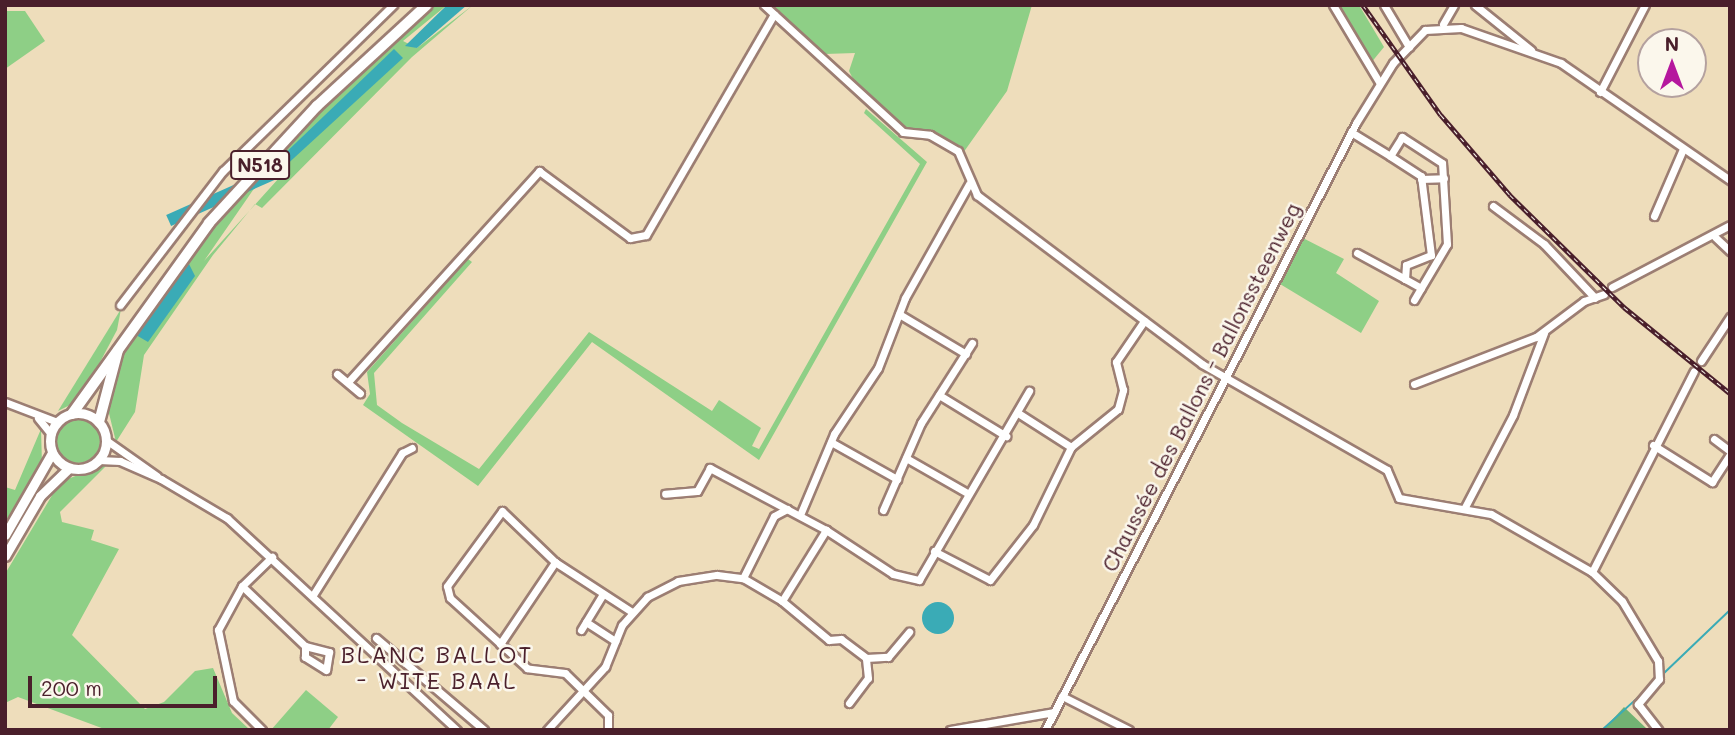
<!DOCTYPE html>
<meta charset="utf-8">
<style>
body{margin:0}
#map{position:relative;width:1735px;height:735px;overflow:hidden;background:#edb;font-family:Mali,sans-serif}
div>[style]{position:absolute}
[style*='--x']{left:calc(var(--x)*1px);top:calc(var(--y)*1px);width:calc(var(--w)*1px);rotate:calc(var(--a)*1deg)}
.green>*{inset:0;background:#8ecf86}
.round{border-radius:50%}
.forest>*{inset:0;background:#72b273}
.water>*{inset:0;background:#3aabb6;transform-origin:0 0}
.stream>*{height:2px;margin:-1px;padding:0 1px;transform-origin:1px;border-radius:1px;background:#3aabb6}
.roads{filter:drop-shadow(2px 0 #9c7e73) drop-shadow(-2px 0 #9c7e73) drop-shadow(0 2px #9c7e73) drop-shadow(0 -2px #9c7e73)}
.minor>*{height:7px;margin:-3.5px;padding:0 3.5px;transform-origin:3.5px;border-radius:3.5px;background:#fff}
.major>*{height:9px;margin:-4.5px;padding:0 4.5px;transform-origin:4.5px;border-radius:4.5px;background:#fff}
.major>.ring{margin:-4.5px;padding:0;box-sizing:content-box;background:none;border:9px solid #fff;border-radius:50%}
.highway>*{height:10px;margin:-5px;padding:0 5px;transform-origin:5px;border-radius:5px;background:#fff}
.rail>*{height:4.5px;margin-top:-2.25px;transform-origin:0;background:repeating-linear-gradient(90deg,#fbf7ec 0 5px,#4a1f2b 0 10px);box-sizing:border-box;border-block:2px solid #4a1f2b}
span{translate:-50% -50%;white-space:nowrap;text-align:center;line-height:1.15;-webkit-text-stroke:5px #fbf7ec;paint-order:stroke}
.shield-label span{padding:2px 5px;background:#fbf7ec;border:2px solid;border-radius:5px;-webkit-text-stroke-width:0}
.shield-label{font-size:19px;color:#4a1f2b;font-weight:700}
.street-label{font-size:21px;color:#4a1f2b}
.neighbourhood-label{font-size:23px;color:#4a1f2b;letter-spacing:2px}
.frame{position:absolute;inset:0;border:7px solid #4a1f2b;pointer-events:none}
.north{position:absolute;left:1637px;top:28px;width:70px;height:70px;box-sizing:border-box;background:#fbf7ec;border:2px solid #b4a19f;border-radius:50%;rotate:0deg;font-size:19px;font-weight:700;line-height:28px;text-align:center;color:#4a1f2b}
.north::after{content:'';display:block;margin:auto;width:24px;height:32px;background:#b5179e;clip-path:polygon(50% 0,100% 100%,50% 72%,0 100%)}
.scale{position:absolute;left:28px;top:676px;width:189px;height:32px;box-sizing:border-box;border:4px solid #4a1f2b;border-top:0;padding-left:9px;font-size:21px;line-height:24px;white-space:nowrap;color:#4a1f2b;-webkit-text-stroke:5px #fbf7ec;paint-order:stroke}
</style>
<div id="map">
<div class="green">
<i style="clip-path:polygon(evenodd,433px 5px,447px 5px,403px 41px,417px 48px,473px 5px,412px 57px,262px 208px,255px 204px,213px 255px,144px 355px,135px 412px,116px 442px,106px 401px,127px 341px,213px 224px,317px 112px,433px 5px,269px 167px,279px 178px,204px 261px,269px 167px)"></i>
<i style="clip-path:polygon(771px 5px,1032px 5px,1007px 91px,963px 153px,906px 131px,858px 89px,849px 71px,855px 53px,825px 54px)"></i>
<i style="clip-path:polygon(1328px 5px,1359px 5px,1384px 47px,1366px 69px)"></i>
<i style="clip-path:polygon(5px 11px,25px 11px,45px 41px,5px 69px)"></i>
<i style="clip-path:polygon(866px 109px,927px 162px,759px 460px,592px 342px,478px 486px,363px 405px,370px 394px,367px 372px,468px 259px,472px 262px,374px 373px,377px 405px,402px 423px,479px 469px,589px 332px,712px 411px,719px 400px,761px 428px,752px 446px,759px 449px,920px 164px,864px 113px)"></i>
<i style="clip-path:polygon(1295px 234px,1344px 259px,1336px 273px,1379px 301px,1361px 333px,1280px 284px)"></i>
<i style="clip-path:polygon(121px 309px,117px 330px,80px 400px,58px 411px)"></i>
<i class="round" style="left:56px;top:419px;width:44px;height:44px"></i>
<i style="clip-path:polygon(41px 429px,42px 464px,5px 522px,5px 487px,15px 490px)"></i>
<i style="clip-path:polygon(109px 463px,60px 512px,62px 522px,94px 530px,91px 540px,119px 549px,72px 635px,145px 709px,164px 702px,195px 671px,213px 668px,232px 713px,250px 730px,107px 730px,18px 697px,5px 703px,5px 574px,60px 482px)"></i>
<i style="clip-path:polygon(306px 690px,338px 717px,328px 730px,271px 730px)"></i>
</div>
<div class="forest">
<i style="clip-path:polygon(1624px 707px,1646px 728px,1603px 730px)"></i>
</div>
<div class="water">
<i style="clip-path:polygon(447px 5px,467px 5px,417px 48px,405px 46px)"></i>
<i style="clip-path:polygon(394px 49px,403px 58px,282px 169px,277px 161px)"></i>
<i style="left:274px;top:167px;width:12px;height:118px;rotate:66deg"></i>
<i style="clip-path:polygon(189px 264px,195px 276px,148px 342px,136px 335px)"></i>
<i class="round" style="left:922px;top:602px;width:32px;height:32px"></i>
</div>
<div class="stream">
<i style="--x:1662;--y:675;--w:94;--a:-43.7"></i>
<i style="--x:1602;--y:730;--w:55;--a:-42.1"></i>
</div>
<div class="roads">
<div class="minor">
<i style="--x:764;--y:5;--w:188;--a:42.4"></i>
<i style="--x:903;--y:132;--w:27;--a:6"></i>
<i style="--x:930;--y:135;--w:32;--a:30"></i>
<i style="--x:958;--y:151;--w:48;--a:66.6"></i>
<i style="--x:977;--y:195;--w:281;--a:36.9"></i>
<i style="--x:1202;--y:364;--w:213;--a:29.8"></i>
<i style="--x:1387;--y:470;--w:30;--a:67"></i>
<i style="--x:1399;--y:498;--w:93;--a:9.9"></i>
<i style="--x:1491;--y:514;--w:116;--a:29.9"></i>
<i style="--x:1592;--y:572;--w:42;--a:44"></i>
<i style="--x:1622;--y:601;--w:70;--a:59"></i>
<i style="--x:1658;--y:661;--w:18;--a:87"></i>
<i style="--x:1659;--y:679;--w:33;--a:130"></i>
<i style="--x:1638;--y:704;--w:33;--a:52"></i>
<i style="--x:1333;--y:5;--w:90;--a:59.1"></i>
<i style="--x:1384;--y:5;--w:49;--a:59.2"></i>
<i style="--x:1475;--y:5;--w:72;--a:38.8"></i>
<i style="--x:1443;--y:24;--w:22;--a:-60"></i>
<i style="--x:1600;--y:92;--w:98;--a:-62.7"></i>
<i style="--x:1351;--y:132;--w:46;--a:31.6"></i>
<i style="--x:1390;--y:156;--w:37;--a:33"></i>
<i style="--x:1421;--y:176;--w:80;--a:82.8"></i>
<i style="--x:1431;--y:255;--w:27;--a:158"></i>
<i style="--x:1406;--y:265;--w:14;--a:94"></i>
<i style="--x:1405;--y:279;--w:18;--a:29"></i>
<i style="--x:1421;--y:288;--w:51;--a:-59.4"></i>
<i style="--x:1447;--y:244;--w:81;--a:-93.5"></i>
<i style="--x:1442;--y:163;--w:48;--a:-147"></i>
<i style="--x:1402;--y:137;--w:22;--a:122"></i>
<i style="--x:1421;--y:179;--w:23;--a:-2"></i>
<i style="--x:1493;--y:206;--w:64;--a:36.7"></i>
<i style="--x:1544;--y:244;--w:74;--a:46.6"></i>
<i style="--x:1654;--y:216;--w:73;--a:-66.6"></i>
<i style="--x:1715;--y:237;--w:21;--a:43"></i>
<i style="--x:1357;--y:253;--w:55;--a:28.4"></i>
<i style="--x:1612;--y:287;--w:133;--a:-27.7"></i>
<i style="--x:1414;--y:300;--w:14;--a:-60"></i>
<i style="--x:120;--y:305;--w:169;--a:-52.5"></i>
<i style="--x:223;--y:171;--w:238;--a:-44.3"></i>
<i style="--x:899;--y:314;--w:78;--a:30.8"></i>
<i style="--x:1701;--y:361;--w:53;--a:-56.6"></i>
<i style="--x:337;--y:374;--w:30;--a:40"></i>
<i style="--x:348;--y:382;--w:285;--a:-47.8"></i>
<i style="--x:539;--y:171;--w:113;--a:36.4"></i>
<i style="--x:630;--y:238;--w:16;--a:-11"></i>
<i style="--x:646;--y:235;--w:255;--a:-59.9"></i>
<i style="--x:1414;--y:384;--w:131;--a:-21.1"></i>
<i style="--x:1536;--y:337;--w:60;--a:-36.9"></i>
<i style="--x:1584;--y:301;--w:21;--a:-19"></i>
<i style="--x:939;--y:395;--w:79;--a:31.5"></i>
<i style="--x:5;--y:402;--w:56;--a:21"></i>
<i style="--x:1018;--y:413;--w:63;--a:32.7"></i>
<i style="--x:38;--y:418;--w:21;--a:51"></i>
<i style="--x:1714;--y:439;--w:20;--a:37"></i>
<i style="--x:106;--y:440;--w:62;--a:35.2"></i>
<i style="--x:831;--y:442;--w:76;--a:29.3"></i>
<i style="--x:1653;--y:445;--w:70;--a:32.1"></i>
<i style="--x:1712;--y:482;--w:33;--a:-57"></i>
<i style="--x:906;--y:458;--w:70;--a:29.8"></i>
<i style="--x:99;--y:460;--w:21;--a:3"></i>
<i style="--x:120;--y:461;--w:45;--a:23.7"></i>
<i style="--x:161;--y:479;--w:77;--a:30.6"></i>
<i style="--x:227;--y:518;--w:313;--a:42.7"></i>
<i style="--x:1465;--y:507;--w:104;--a:-62.4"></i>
<i style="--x:1513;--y:415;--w:88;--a:-69.3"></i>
<i style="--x:883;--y:510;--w:95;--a:-66.4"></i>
<i style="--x:921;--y:423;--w:95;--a:-57.5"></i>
<i style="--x:800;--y:515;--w:88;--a:-67.2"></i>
<i style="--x:834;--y:434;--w:79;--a:-56.3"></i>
<i style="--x:878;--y:368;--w:75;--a:-68.9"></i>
<i style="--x:905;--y:298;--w:131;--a:-60.7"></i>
<i style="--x:826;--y:530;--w:80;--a:33.3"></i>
<i style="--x:893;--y:574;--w:27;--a:13"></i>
<i style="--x:919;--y:580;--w:219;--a:-59.8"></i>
<i style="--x:934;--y:551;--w:63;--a:27.4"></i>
<i style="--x:990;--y:580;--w:70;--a:-52"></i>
<i style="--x:1033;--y:525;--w:87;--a:-64"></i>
<i style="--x:1071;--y:447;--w:60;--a:-39"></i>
<i style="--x:1118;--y:409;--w:20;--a:-75"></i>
<i style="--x:1123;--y:390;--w:29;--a:-104"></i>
<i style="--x:1116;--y:362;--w:50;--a:-55.7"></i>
<i style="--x:1592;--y:572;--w:225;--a:-63.1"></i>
<i style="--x:743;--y:578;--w:69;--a:-63.4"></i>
<i style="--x:774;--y:516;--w:15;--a:-28"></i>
<i style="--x:242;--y:586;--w:87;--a:43.6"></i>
<i style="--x:305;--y:646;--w:25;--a:14"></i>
<i style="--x:329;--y:652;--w:18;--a:99"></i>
<i style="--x:326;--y:670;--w:25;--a:-148"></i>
<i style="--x:305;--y:657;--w:11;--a:-90"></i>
<i style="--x:313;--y:595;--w:168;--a:-57.9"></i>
<i style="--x:402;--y:453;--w:11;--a:-27"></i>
<i style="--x:782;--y:601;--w:61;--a:39.7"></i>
<i style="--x:829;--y:640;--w:12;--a:-5"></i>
<i style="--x:841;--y:639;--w:31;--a:37"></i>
<i style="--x:866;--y:658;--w:22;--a:-3"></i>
<i style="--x:888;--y:657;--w:33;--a:-50"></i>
<i style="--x:586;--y:622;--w:35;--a:33"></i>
<i style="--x:581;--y:630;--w:42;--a:-58.6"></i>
<i style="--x:376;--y:638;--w:142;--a:40.4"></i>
<i style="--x:500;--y:644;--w:99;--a:-56.1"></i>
<i style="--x:1062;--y:696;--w:75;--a:26.9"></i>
<i style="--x:849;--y:703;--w:31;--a:-53"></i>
<i style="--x:868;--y:678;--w:20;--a:-96"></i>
<i style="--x:262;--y:730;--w:41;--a:-135"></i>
<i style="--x:233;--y:701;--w:73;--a:-101.9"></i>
<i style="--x:218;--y:630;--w:50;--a:-61.4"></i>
<i style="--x:242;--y:586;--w:42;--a:-44"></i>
<i style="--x:547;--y:730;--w:86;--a:-47.4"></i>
<i style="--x:605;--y:667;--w:45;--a:-68"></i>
<i style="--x:622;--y:625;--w:38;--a:-48"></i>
<i style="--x:647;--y:597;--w:35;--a:-27"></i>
<i style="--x:678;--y:581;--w:39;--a:-9"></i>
<i style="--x:717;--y:575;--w:26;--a:7"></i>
<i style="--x:743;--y:578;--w:45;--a:30.5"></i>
<i style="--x:782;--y:601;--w:84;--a:-58.2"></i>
<i style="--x:826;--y:530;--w:132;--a:-151.9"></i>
<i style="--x:710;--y:468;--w:26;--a:119"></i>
<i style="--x:697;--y:491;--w:32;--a:175"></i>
<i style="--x:608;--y:730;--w:15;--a:-90"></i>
<i style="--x:608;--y:715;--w:60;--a:-135.7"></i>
<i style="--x:565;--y:673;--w:38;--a:-173"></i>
<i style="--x:527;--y:668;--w:104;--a:-137.7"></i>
<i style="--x:450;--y:598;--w:12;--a:-104"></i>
<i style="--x:447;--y:586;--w:93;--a:-53.7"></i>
<i style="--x:502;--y:511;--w:74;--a:43.9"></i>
<i style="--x:555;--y:562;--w:92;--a:33"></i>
<i style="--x:950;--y:730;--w:106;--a:-9.8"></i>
<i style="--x:1045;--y:730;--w:682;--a:-62.87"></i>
<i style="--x:1356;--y:123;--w:70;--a:-58.3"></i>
<i style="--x:1393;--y:63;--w:46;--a:-45.9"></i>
<i style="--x:1425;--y:30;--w:36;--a:-3"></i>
<i style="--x:1461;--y:28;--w:106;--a:19.3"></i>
<i style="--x:1561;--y:63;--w:206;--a:34.7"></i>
</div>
<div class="major">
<i class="ring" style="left:50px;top:413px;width:47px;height:47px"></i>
<i style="--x:5;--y:535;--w:95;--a:-60.2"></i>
<i style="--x:5;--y:556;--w:69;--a:-59.7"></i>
<i style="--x:40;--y:496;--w:40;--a:-44"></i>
</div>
<div class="highway">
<i style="--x:72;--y:414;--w:235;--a:-54.3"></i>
<i style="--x:209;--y:223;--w:159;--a:-47.3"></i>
<i style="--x:317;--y:106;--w:149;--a:-42.6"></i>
<i style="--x:99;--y:422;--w:74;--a:-75.2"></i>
</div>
</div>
<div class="rail">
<i style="--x:1363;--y:5;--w:135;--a:54.7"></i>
<i style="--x:1441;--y:115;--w:106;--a:49.2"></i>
<i style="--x:1510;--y:195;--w:160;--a:44.5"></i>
<i style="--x:1624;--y:307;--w:136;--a:39.1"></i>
</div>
<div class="shield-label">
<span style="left:260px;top:165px">N518</span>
</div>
<div class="street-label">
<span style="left:1201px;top:387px;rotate:-63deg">Chaussée des Ballons - Ballonssteenweg</span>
</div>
<div class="neighbourhood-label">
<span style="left:437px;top:667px">BLANC BALLOT<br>- WITE BAAL</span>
</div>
<div class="frame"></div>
<div class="north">N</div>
<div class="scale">200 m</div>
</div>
